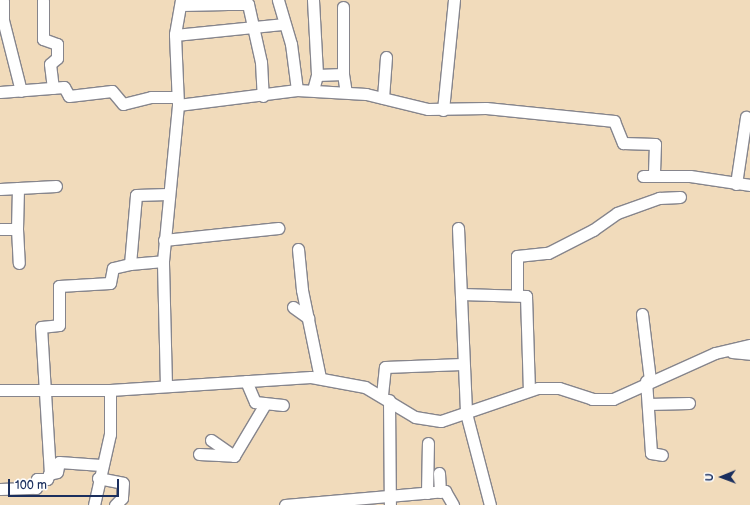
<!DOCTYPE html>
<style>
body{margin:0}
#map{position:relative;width:750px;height:505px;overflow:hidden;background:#f1dbbb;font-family:"Balsamiq Sans",sans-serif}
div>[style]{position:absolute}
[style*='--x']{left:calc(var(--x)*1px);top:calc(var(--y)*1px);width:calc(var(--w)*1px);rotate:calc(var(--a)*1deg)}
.roads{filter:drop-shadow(1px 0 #86858c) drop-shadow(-1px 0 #86858c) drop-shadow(0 1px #86858c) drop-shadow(0 -1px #86858c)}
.minor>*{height:11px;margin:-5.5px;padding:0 5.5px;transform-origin:5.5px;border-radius:5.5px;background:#fff}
span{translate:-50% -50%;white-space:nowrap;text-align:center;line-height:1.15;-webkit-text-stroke:3px #fff;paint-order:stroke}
.north{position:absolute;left:702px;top:457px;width:40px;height:40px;-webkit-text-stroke:3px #fff;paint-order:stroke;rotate:269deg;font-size:11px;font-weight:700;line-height:16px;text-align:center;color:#1b2f5e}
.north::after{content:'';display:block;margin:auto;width:14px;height:18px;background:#1b2f5e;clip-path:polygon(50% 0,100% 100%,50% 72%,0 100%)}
.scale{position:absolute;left:8px;top:479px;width:111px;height:18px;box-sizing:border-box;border:2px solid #1b2f5e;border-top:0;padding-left:5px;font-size:12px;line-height:14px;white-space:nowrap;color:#1b2f5e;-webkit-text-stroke:3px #fff;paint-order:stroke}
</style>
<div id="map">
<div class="roads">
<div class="minor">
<i style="--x:3;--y:0;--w:20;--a:90"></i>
<i style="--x:3;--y:20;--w:73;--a:75.8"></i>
<i style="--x:43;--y:0;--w:39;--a:90"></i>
<i style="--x:43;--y:39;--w:15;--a:20"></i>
<i style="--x:57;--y:44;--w:14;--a:90"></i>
<i style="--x:57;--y:58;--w:9;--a:139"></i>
<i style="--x:50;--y:64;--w:24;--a:83"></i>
<i style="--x:227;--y:0;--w:4;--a:76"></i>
<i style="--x:228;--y:4;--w:20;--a:0"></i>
<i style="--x:248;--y:4;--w:59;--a:77.4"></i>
<i style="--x:261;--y:62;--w:34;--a:87"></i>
<i style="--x:313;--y:0;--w:75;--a:86.9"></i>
<i style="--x:181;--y:5;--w:47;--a:-1.2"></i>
<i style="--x:343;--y:7;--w:67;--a:90"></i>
<i style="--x:343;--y:74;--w:18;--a:81"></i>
<i style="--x:175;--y:35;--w:110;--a:-5.8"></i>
<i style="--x:297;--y:90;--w:69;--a:3.3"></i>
<i style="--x:366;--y:94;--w:64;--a:13.6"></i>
<i style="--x:428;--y:109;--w:58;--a:-1"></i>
<i style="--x:486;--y:108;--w:129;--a:5.8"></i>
<i style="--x:614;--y:121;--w:24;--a:68"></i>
<i style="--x:623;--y:143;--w:32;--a:2"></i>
<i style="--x:655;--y:144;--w:32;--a:92"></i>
<i style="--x:313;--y:90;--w:16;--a:-75"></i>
<i style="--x:317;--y:75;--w:26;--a:-2"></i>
<i style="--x:0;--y:92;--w:64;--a:-4.5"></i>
<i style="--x:64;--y:87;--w:10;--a:61"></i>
<i style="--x:69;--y:96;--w:43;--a:-6.6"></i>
<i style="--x:112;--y:91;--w:17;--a:50"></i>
<i style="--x:123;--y:104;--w:29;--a:-14"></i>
<i style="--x:151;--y:97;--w:26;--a:0"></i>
<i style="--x:383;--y:98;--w:41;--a:-85.8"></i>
<i style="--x:178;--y:104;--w:70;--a:-92.5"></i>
<i style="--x:175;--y:34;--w:35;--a:-80"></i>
<i style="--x:443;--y:110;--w:111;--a:-84.3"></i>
<i style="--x:643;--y:176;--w:47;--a:0"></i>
<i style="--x:690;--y:176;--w:61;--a:8.5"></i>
<i style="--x:736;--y:184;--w:68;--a:-81.5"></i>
<i style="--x:0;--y:189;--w:18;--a:-3"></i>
<i style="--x:458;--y:228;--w:185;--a:87.5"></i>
<i style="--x:466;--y:413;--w:95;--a:75.4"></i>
<i style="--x:0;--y:229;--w:17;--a:0"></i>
<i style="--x:17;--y:229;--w:34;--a:87"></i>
<i style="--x:17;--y:229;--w:41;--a:-88.6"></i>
<i style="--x:18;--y:188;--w:38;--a:-3"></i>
<i style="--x:164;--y:240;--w:115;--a:-6"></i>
<i style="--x:298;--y:249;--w:41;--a:84.4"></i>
<i style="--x:302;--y:290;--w:90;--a:78.4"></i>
<i style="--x:130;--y:264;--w:33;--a:-5"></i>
<i style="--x:517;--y:293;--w:37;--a:-90"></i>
<i style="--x:517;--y:256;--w:31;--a:-6"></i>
<i style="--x:548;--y:253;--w:51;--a:-27.1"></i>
<i style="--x:593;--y:230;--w:29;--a:-35"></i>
<i style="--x:617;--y:213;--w:45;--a:-19.7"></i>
<i style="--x:659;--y:198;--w:21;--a:-3"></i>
<i style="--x:461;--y:294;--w:65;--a:1.8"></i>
<i style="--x:526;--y:296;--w:94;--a:88.2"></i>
<i style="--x:293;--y:307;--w:19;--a:36"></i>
<i style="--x:642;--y:314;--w:66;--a:83.1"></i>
<i style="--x:732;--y:352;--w:18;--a:6"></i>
<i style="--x:246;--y:381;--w:23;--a:67"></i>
<i style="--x:255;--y:402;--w:28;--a:6"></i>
<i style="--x:646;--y:381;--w:72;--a:86"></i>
<i style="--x:651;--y:453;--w:11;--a:10"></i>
<i style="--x:166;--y:386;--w:125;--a:-91.4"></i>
<i style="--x:163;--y:261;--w:157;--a:-84.5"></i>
<i style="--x:178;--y:105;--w:120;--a:-7.2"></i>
<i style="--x:297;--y:90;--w:46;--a:-97.4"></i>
<i style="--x:291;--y:44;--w:46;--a:-106.5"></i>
<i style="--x:0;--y:390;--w:110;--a:0"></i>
<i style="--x:110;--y:390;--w:201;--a:-3.7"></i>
<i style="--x:311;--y:377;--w:55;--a:10.5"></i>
<i style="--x:365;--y:387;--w:58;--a:31"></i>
<i style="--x:415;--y:417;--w:26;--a:9"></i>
<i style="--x:441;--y:421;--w:102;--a:-18.8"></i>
<i style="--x:538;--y:388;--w:21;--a:0"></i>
<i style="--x:559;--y:388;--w:35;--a:18"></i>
<i style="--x:592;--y:399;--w:21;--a:0"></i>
<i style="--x:613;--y:399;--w:112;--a:-24.3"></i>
<i style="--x:715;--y:353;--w:36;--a:-13"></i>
<i style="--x:382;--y:395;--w:28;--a:-84"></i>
<i style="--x:385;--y:367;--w:77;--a:-2.2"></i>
<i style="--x:389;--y:400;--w:105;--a:89.5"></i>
<i style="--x:648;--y:404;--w:41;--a:-1.4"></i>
<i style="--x:211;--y:440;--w:28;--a:35"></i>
<i style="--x:199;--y:454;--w:35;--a:3"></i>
<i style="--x:234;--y:456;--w:61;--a:-59.2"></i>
<i style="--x:439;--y:473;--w:19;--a:87"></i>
<i style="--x:50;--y:474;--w:147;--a:-93.5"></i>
<i style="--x:41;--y:327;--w:18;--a:-6"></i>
<i style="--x:59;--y:325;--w:39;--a:-90"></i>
<i style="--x:59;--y:286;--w:51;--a:-3.4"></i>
<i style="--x:110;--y:283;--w:15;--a:-79"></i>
<i style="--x:113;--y:268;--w:17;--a:-13"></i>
<i style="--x:130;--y:264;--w:69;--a:-85"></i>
<i style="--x:136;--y:195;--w:32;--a:-2"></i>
<i style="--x:98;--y:478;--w:25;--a:11"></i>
<i style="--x:123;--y:483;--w:15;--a:94"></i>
<i style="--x:122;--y:498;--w:10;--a:135"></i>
<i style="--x:0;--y:489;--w:36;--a:-2"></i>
<i style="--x:36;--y:488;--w:9;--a:-84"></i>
<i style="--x:37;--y:479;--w:10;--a:0"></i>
<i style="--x:47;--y:479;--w:5;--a:-68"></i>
<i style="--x:49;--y:474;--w:8;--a:-14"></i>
<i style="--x:57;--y:472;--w:10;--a:-79"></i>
<i style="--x:59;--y:462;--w:42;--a:4.1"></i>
<i style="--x:427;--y:493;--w:50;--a:-88.9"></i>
<i style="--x:94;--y:505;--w:73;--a:-77.3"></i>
<i style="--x:110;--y:434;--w:44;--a:-90"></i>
<i style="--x:285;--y:505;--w:161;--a:-5"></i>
<i style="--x:445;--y:491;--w:16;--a:60"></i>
</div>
</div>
<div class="north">U</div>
<div class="scale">100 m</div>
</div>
